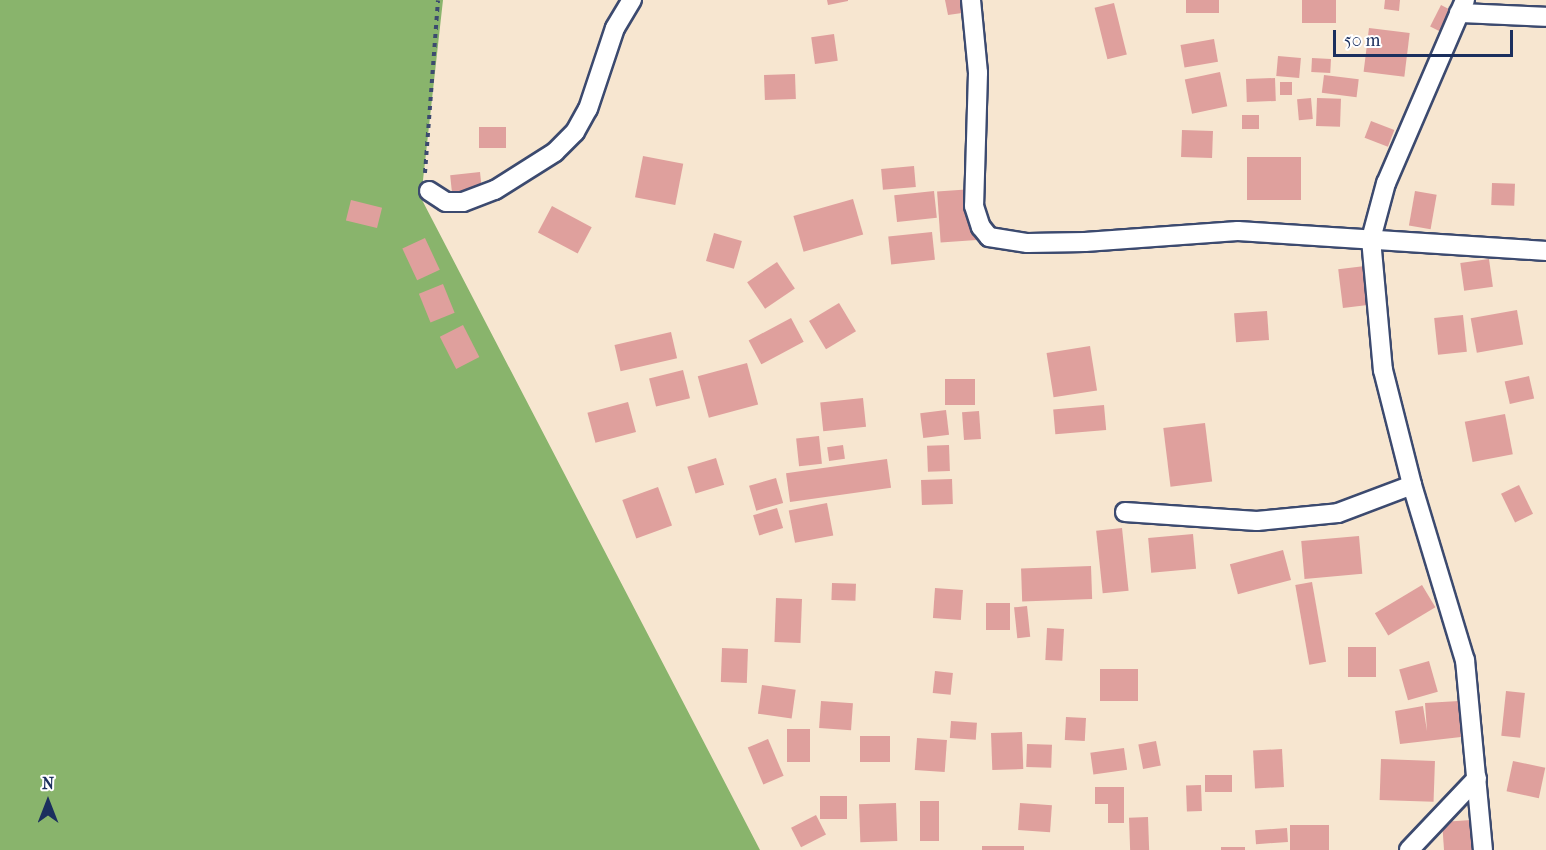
<!DOCTYPE html>
<style>
body{margin:0}
#map{position:relative;width:1546px;height:850px;overflow:hidden;background:#f7e6d0;font-family:"IM FELL French Canon",serif}
div>[style]{position:absolute}
[style*='--x']{left:calc(var(--x)*1px);top:calc(var(--y)*1px);width:calc(var(--w)*1px);rotate:calc(var(--a)*1deg)}
.forest>*{inset:0;background:#89b46c}
.building>*{inset:0;background:#dfa09d;transform-origin:0 0}
.path>*{height:4px;margin-top:-2px;transform-origin:0;background:repeating-linear-gradient(90deg,#3c4a6f 0 4.5px,transparent 0 9px)}
.roads{filter:drop-shadow(2px 0 #3c4a6f) drop-shadow(-2px 0 #3c4a6f) drop-shadow(0 2px #3c4a6f) drop-shadow(0 -2px #3c4a6f)}
.street>*{height:18px;margin:-9px;padding:0 9px;transform-origin:9px;border-radius:9px;background:#fff}
span{translate:-50% -50%;white-space:nowrap;text-align:center;line-height:1.15;-webkit-text-stroke:6px #fff;paint-order:stroke}
.north{position:absolute;left:18px;top:772px;width:60px;height:60px;-webkit-text-stroke:4px #fff;paint-order:stroke;rotate:0deg;font-size:16px;font-weight:700;line-height:24px;text-align:center;color:#1b2f5e}
.north::after{content:'';display:block;margin:auto;width:21px;height:27px;background:#1b2f5e;clip-path:polygon(50% 0,100% 100%,50% 72%,0 100%)}
.scale{position:absolute;left:1333px;top:30px;width:180px;height:27px;box-sizing:border-box;border:3px solid #1b2f5e;border-top:0;padding-left:8px;font-size:18px;line-height:21px;white-space:nowrap;color:#1b2f5e;-webkit-text-stroke:4px #fff;paint-order:stroke}
</style>
<div id="map">
<div class="forest">
<i style="clip-path:polygon(0 0,443px 0,421px 198px,760px 850px,0 850px)"></i>
</div>
<div class="building">
<i style="clip-path:polygon(827px 0,848px 0,848px 1px,828px 5px)"></i>
<i style="clip-path:polygon(945px 0,960px 0,962px 13px,948px 15px)"></i>
<i style="left:1186px;top:0;width:33px;height:13px"></i>
<i style="left:1302px;top:0;width:34px;height:23px"></i>
<i style="clip-path:polygon(1385px 0,1400px 0,1399px 11px,1384px 9px)"></i>
<i style="left:1114px;top:3px;width:53px;height:20px;rotate:76deg"></i>
<i style="left:1441px;top:5px;width:13px;height:24px;rotate:27deg"></i>
<i style="left:1369px;top:28px;width:41px;height:44px;rotate:7deg"></i>
<i style="left:834px;top:34px;width:27px;height:23px;rotate:82deg"></i>
<i style="left:1214px;top:39px;width:23px;height:34px;rotate:80deg"></i>
<i style="left:1278px;top:56px;width:23px;height:20px;rotate:5deg"></i>
<i style="left:1312px;top:58px;width:19px;height:14px;rotate:3deg"></i>
<i style="left:1220px;top:72px;width:35px;height:36px;rotate:78deg"></i>
<i style="left:795px;top:74px;width:25px;height:31px;rotate:88deg"></i>
<i style="left:1324px;top:75px;width:35px;height:18px;rotate:7deg"></i>
<i style="left:1275px;top:78px;width:23px;height:29px;rotate:88deg"></i>
<i style="left:1280px;top:82px;width:12px;height:13px"></i>
<i style="left:1311px;top:98px;width:21px;height:14px;rotate:85deg"></i>
<i style="left:1317px;top:98px;width:24px;height:28px;rotate:2deg"></i>
<i style="left:1259px;top:115px;width:14px;height:17px;rotate:90deg"></i>
<i style="left:1371px;top:121px;width:25px;height:18px;rotate:21deg"></i>
<i style="left:479px;top:127px;width:27px;height:21px"></i>
<i style="left:1182px;top:130px;width:31px;height:27px;rotate:2deg"></i>
<i style="left:643px;top:156px;width:41px;height:42px;rotate:11deg"></i>
<i style="left:1247px;top:157px;width:54px;height:43px"></i>
<i style="left:914px;top:166px;width:21px;height:33px;rotate:85deg"></i>
<i style="left:480px;top:172px;width:18px;height:30px;rotate:84deg"></i>
<i style="left:1492px;top:183px;width:23px;height:22px;rotate:2deg"></i>
<i style="left:973px;top:189px;width:51px;height:36px;rotate:86deg"></i>
<i style="left:934px;top:191px;width:27px;height:40px;rotate:84deg"></i>
<i style="left:1415px;top:191px;width:22px;height:35px;rotate:10deg"></i>
<i style="left:853px;top:199px;width:37px;height:62px;rotate:74deg"></i>
<i style="left:351px;top:200px;width:32px;height:21px;rotate:14deg"></i>
<i style="left:552px;top:206px;width:45px;height:30px;rotate:28deg"></i>
<i style="left:932px;top:232px;width:28px;height:44px;rotate:84deg"></i>
<i style="left:714px;top:233px;width:29px;height:29px;rotate:16deg"></i>
<i style="left:425px;top:238px;width:35px;height:25px;rotate:65deg"></i>
<i style="left:1489px;top:259px;width:28px;height:29px;rotate:82deg"></i>
<i style="left:777px;top:262px;width:32px;height:36px;rotate:56deg"></i>
<i style="left:1365px;top:266px;width:39px;height:27px;rotate:83deg"></i>
<i style="left:443px;top:284px;width:31px;height:26px;rotate:68deg"></i>
<i style="left:839px;top:303px;width:33px;height:35px;rotate:59deg"></i>
<i style="left:1517px;top:310px;width:35px;height:47px;rotate:80deg"></i>
<i style="left:1267px;top:311px;width:29px;height:33px;rotate:86deg"></i>
<i style="left:1463px;top:315px;width:37px;height:29px;rotate:84deg"></i>
<i style="left:791px;top:318px;width:27px;height:48px;rotate:62deg"></i>
<i style="left:463px;top:325px;width:36px;height:26px;rotate:63deg"></i>
<i style="left:671px;top:332px;width:27px;height:58px;rotate:77deg"></i>
<i style="left:1090px;top:346px;width:45px;height:44px;rotate:81deg"></i>
<i style="left:747px;top:363px;width:43px;height:51px;rotate:75deg"></i>
<i style="left:683px;top:370px;width:29px;height:35px;rotate:76deg"></i>
<i style="left:1529px;top:376px;width:23px;height:25px;rotate:77deg"></i>
<i style="left:945px;top:379px;width:30px;height:26px"></i>
<i style="left:863px;top:398px;width:29px;height:43px;rotate:84deg"></i>
<i style="left:628px;top:402px;width:31px;height:42px;rotate:75deg"></i>
<i style="left:1104px;top:405px;width:25px;height:51px;rotate:85deg"></i>
<i style="left:946px;top:410px;width:25px;height:26px;rotate:83deg"></i>
<i style="left:979px;top:411px;width:28px;height:17px;rotate:86deg"></i>
<i style="left:1505px;top:414px;width:41px;height:41px;rotate:79deg"></i>
<i style="left:1205px;top:423px;width:59px;height:42px;rotate:83deg"></i>
<i style="left:819px;top:436px;width:28px;height:23px;rotate:84deg"></i>
<i style="left:843px;top:445px;width:14px;height:16px;rotate:82deg"></i>
<i style="left:949px;top:445px;width:26px;height:22px;rotate:88deg"></i>
<i style="left:716px;top:458px;width:28px;height:30px;rotate:73deg"></i>
<i style="left:887px;top:459px;width:29px;height:102px;rotate:82deg"></i>
<i style="left:776px;top:478px;width:26px;height:28px;rotate:74deg"></i>
<i style="left:952px;top:479px;width:25px;height:31px;rotate:88deg"></i>
<i style="left:1519px;top:485px;width:32px;height:20px;rotate:64deg"></i>
<i style="left:658px;top:487px;width:41px;height:38px;rotate:70deg"></i>
<i style="left:827px;top:503px;width:33px;height:39px;rotate:79deg"></i>
<i style="left:777px;top:508px;width:21px;height:25px;rotate:73deg"></i>
<i style="left:1122px;top:528px;width:63px;height:26px;rotate:84deg"></i>
<i style="left:1193px;top:534px;width:35px;height:45px;rotate:85deg"></i>
<i style="left:1359px;top:536px;width:38px;height:58px;rotate:85deg"></i>
<i style="left:1283px;top:550px;width:31px;height:55px;rotate:75deg"></i>
<i style="left:1091px;top:566px;width:33px;height:70px;rotate:88deg"></i>
<i style="left:1312px;top:582px;width:81px;height:17px;rotate:80deg"></i>
<i style="left:832px;top:583px;width:24px;height:17px;rotate:2deg"></i>
<i style="left:1422px;top:585px;width:26px;height:55px;rotate:59deg"></i>
<i style="left:935px;top:588px;width:28px;height:30px;rotate:4deg"></i>
<i style="left:776px;top:598px;width:26px;height:44px;rotate:2deg"></i>
<i style="left:986px;top:603px;width:24px;height:27px"></i>
<i style="left:1027px;top:606px;width:31px;height:13px;rotate:84deg"></i>
<i style="left:1047px;top:628px;width:17px;height:32px;rotate:3deg"></i>
<i style="left:1348px;top:647px;width:28px;height:30px"></i>
<i style="left:722px;top:648px;width:26px;height:34px;rotate:2deg"></i>
<i style="left:1429px;top:661px;width:32px;height:31px;rotate:74deg"></i>
<i style="left:1100px;top:669px;width:38px;height:32px"></i>
<i style="left:935px;top:671px;width:18px;height:22px;rotate:6deg"></i>
<i style="left:762px;top:685px;width:34px;height:29px;rotate:8deg"></i>
<i style="left:1506px;top:691px;width:19px;height:45px;rotate:6deg"></i>
<i style="left:821px;top:701px;width:32px;height:27px;rotate:4deg"></i>
<i style="clip-path:polygon(1459px 701px,1461px 737px,1400px 744px,1395px 711px,1423px 706px,1427px 731px,1425px 703px)"></i>
<i style="left:1066px;top:717px;width:20px;height:23px;rotate:3deg"></i>
<i style="left:951px;top:721px;width:26px;height:17px;rotate:4deg"></i>
<i style="left:787px;top:729px;width:23px;height:33px"></i>
<i style="left:1022px;top:732px;width:37px;height:31px;rotate:88deg"></i>
<i style="left:860px;top:736px;width:30px;height:26px"></i>
<i style="left:917px;top:738px;width:30px;height:32px;rotate:4deg"></i>
<i style="left:768px;top:739px;width:40px;height:22px;rotate:67deg"></i>
<i style="left:1156px;top:741px;width:25px;height:18px;rotate:79deg"></i>
<i style="left:1027px;top:744px;width:25px;height:23px;rotate:2deg"></i>
<i style="left:1124px;top:748px;width:22px;height:34px;rotate:82deg"></i>
<i style="left:1282px;top:749px;width:38px;height:29px;rotate:87deg"></i>
<i style="left:1381px;top:759px;width:54px;height:41px;rotate:2deg"></i>
<i style="left:1513px;top:761px;width:33px;height:31px;rotate:12deg"></i>
<i style="left:1232px;top:775px;width:17px;height:27px;rotate:90deg"></i>
<i style="left:1201px;top:785px;width:26px;height:15px;rotate:88deg"></i>
<i style="clip-path:polygon(1095px 787px,1124px 787px,1124px 823px,1108px 823px,1108px 804px,1095px 804px)"></i>
<i style="left:820px;top:796px;width:27px;height:23px"></i>
<i style="left:920px;top:801px;width:19px;height:40px"></i>
<i style="left:896px;top:803px;width:38px;height:37px;rotate:88deg"></i>
<i style="left:1020px;top:803px;width:32px;height:27px;rotate:4deg"></i>
<i style="left:816px;top:815px;width:22px;height:28px;rotate:63deg"></i>
<i style="left:1148px;top:817px;width:33px;height:19px;rotate:88deg"></i>
<i style="left:1471px;top:820px;width:30px;height:29px;rotate:86deg"></i>
<i style="left:1290px;top:825px;width:39px;height:25px"></i>
<i style="left:1287px;top:828px;width:14px;height:32px;rotate:86deg"></i>
<i style="left:982px;top:846px;width:42px;height:4px"></i>
<i style="left:1221px;top:847px;width:24px;height:3px"></i>
</div>
<div class="path">
<i style="--x:425;--y:173;--w:173;--a:-85.7"></i>
</div>
<div class="roads">
<div class="street">
<i style="--x:971;--y:0;--w:73;--a:84.5"></i>
<i style="--x:978;--y:73;--w:133;--a:91.7"></i>
<i style="--x:974;--y:206;--w:22;--a:72"></i>
<i style="--x:981;--y:227;--w:13;--a:51"></i>
<i style="--x:989;--y:237;--w:39;--a:9"></i>
<i style="--x:1028;--y:243;--w:57;--a:-1"></i>
<i style="--x:1085;--y:242;--w:153;--a:-4.1"></i>
<i style="--x:1238;--y:231;--w:309;--a:3.7"></i>
<i style="--x:1465;--y:0;--w:199;--a:113.3"></i>
<i style="--x:1386;--y:183;--w:58;--a:105"></i>
<i style="--x:1371;--y:239;--w:132;--a:84.8"></i>
<i style="--x:1383;--y:370;--w:119;--a:75.8"></i>
<i style="--x:1412;--y:485;--w:183;--a:73.2"></i>
<i style="--x:1465;--y:660;--w:191;--a:84.6"></i>
<i style="--x:1459;--y:13;--w:87;--a:2.6"></i>
<i style="--x:429;--y:191;--w:20;--a:33"></i>
<i style="--x:446;--y:202;--w:17;--a:0"></i>
<i style="--x:463;--y:202;--w:34;--a:-21"></i>
<i style="--x:495;--y:190;--w:71;--a:-32.3"></i>
<i style="--x:555;--y:152;--w:28;--a:-45"></i>
<i style="--x:575;--y:132;--w:26;--a:-61"></i>
<i style="--x:588;--y:109;--w:85;--a:-71.6"></i>
<i style="--x:615;--y:28;--w:33;--a:-59"></i>
<i style="--x:1125;--y:512;--w:132;--a:3.9"></i>
<i style="--x:1257;--y:521;--w:81;--a:-5.6"></i>
<i style="--x:1338;--y:513;--w:79;--a:-20.7"></i>
<i style="--x:1409;--y:850;--w:99;--a:-46.6"></i>
</div>
</div>
<div class="north">N</div>
<div class="scale">50 m</div>
</div>
